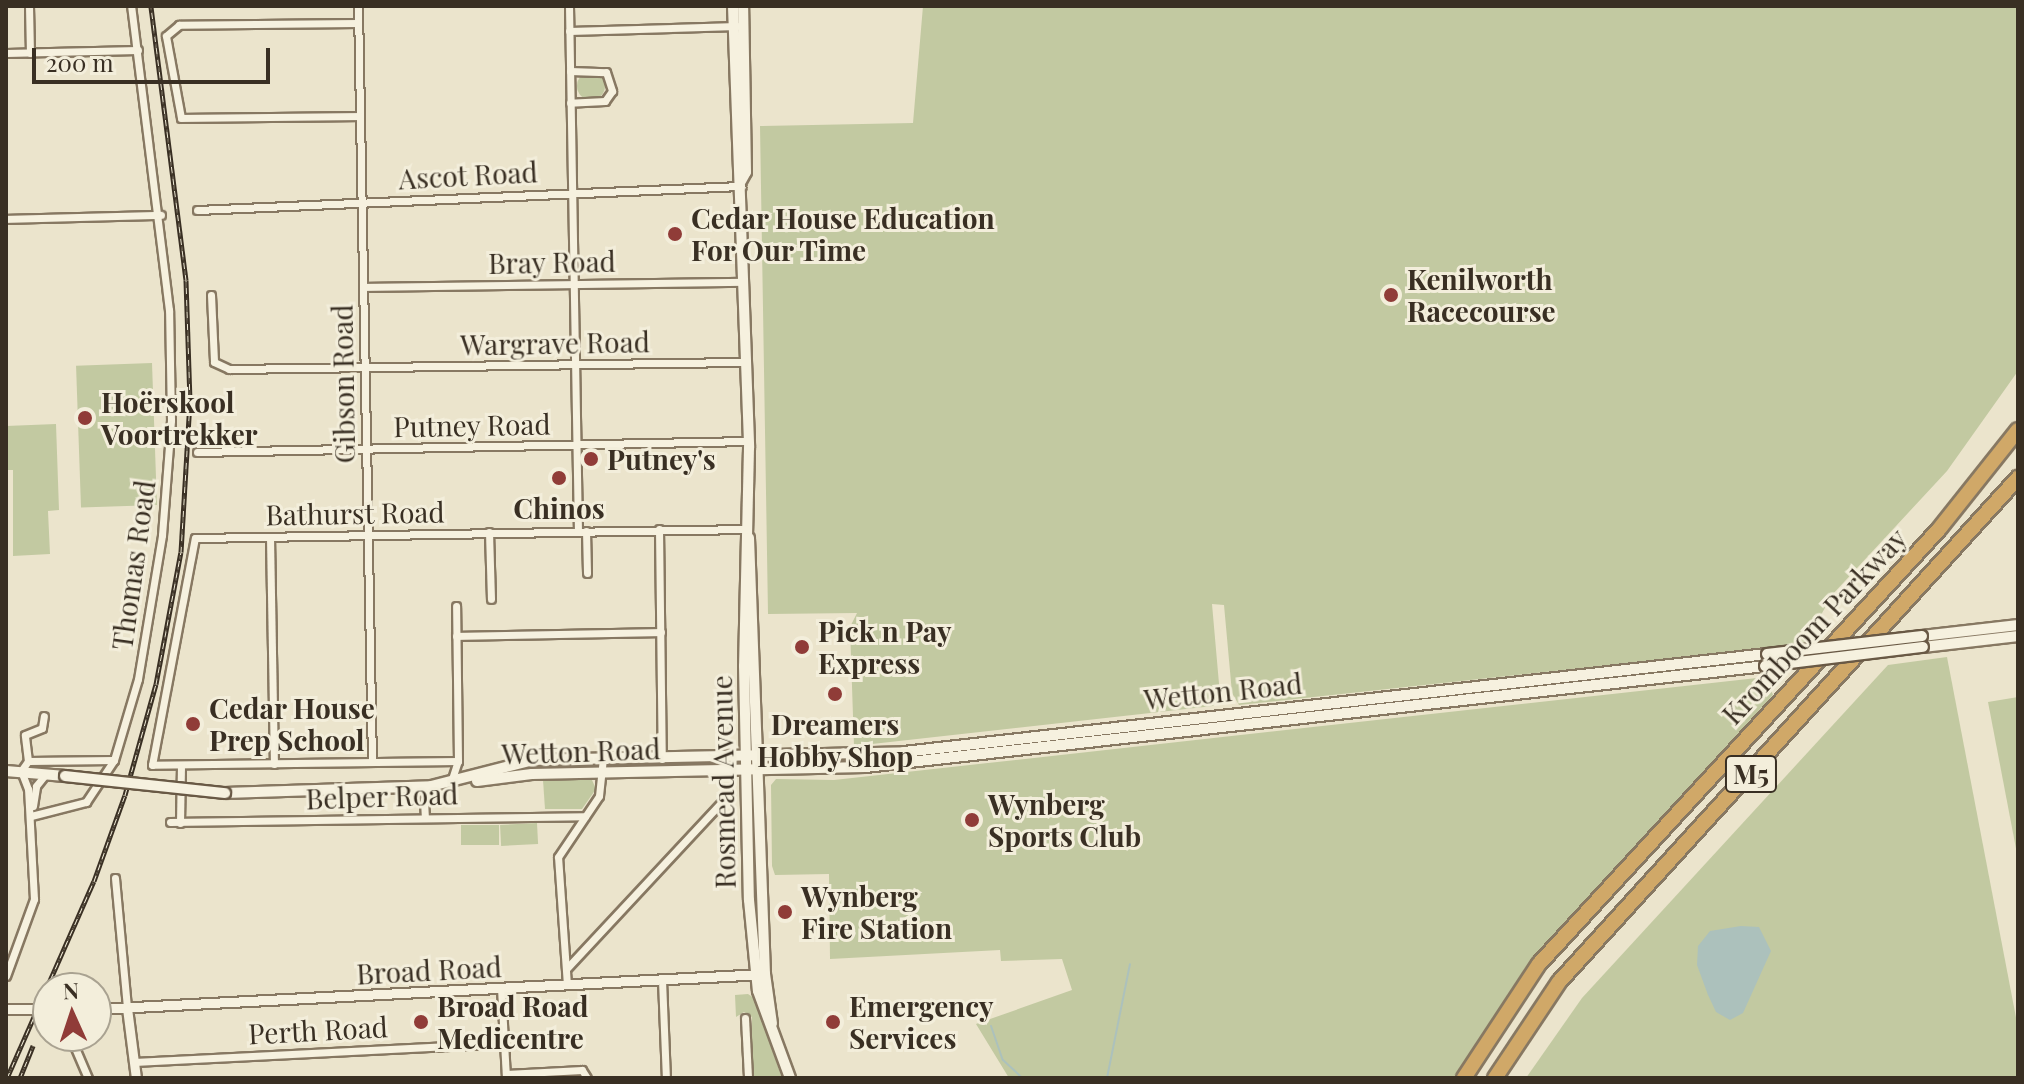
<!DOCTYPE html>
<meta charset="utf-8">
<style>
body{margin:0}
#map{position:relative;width:2024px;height:1084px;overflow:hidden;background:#ebe4cc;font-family:"Playfair Display",serif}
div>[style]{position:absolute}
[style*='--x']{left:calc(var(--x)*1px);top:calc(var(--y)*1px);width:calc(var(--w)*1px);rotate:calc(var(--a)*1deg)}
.green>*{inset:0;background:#c2c9a1;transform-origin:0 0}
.round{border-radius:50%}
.water>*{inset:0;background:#acc1bc}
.stream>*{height:2px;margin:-1px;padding:0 1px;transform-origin:1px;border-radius:1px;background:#acc1bc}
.roads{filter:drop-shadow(2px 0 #877862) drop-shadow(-2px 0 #877862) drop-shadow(0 2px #877862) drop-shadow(0 -2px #877862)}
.minor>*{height:7px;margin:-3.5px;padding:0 3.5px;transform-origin:3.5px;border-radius:3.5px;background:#f6f1df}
.tertiary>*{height:9px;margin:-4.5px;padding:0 4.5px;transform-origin:4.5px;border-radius:4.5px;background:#f6f1df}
.secondary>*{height:10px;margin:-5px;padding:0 5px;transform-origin:5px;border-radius:5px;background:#f6f1df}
.motorway>*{height:14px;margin:-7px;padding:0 7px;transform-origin:7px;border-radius:7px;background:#d0a868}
.rail>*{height:5px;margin-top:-2.5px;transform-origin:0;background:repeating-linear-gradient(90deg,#f3eedb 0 6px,#392f23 0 12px);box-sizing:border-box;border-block:2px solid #392f23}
.bridges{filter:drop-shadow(2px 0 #695945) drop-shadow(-2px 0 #695945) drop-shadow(0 2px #695945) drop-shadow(0 -2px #695945)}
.secondary-bridge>*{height:10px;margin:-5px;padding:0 5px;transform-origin:5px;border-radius:5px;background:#f6f1df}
.dots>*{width:22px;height:22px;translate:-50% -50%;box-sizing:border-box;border:4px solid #f3eedb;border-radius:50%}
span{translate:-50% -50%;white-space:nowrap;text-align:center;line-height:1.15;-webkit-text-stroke:6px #f3eedb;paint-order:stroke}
.shield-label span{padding:2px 6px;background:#f3eedb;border:2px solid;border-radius:6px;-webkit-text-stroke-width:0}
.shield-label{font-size:26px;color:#392f23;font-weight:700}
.street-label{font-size:28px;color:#392f23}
.poi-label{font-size:28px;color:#392f23;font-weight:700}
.left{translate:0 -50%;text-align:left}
.frame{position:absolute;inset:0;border:8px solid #392f23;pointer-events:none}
.north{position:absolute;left:32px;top:972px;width:80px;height:80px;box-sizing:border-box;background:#f3eedb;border:2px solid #a9a291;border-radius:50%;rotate:357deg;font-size:22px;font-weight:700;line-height:32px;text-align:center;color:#392f23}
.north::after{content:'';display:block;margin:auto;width:28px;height:36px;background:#903c38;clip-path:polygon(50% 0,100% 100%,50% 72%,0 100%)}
.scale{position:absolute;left:32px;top:48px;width:238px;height:36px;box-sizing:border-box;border:4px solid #392f23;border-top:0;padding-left:10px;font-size:24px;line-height:28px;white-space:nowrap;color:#392f23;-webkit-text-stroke:6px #f3eedb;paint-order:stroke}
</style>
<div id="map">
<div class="green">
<i style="clip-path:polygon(923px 6px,2018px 6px,2018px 371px,1947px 471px,1832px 595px,1805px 644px,1239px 705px,1232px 693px,1224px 605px,1212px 604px,1220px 695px,1213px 706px,854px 746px,850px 627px,857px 613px,768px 614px,760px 126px,913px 123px)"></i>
<i class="round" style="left:577px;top:72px;width:28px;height:28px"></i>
<i style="left:152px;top:363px;width:142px;height:76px;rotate:88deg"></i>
<i style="clip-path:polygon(56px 424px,59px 510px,48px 511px,50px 554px,13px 556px,13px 470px,6px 470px,6px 426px)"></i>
<i style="clip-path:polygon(1947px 657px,2018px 1028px,2018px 1078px,1526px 1078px,1582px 998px,1888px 665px)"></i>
<i style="clip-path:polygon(1766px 677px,1773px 695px,1525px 968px,1455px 1078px,1009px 1078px,976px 1024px,1072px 990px,1062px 959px,1001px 961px,1000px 950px,830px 959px,829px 874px,775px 875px,772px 866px,771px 785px,776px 779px,834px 780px)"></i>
<i style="clip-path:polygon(2018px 697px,2018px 859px,1988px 702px)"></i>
<i style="clip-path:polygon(543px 780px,592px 780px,596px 789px,582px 809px,545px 809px)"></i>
<i style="left:537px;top:823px;width:21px;height:37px;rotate:87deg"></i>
<i style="left:499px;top:825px;width:20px;height:38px;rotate:90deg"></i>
<i style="clip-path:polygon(748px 994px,754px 998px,782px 1078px,751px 1078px,752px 1017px,744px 1012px,736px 1017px,735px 995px)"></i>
</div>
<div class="water">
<i style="clip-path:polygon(1741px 926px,1759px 927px,1771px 951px,1743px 1013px,1730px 1020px,1716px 1012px,1708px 995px,1697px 965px,1698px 946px,1710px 931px)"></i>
</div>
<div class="stream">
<i style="--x:991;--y:1026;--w:36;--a:71"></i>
<i style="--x:1003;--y:1060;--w:26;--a:43"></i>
<i style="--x:1107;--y:1078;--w:116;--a:-78.6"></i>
</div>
<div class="roads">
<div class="minor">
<i style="--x:29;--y:6;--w:47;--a:88.8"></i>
<i style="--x:358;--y:6;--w:755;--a:88.94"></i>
<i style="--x:569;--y:6;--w:525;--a:89.02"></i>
<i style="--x:358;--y:23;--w:179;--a:179.4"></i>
<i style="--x:179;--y:25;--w:17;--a:140"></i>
<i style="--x:166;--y:36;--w:83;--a:79.6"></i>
<i style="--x:181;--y:118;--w:179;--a:-0.6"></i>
<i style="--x:569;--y:31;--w:168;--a:-1.7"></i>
<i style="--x:6;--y:53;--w:132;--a:-1.3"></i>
<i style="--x:570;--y:71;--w:36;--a:2"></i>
<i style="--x:606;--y:72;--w:20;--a:72"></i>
<i style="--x:612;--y:91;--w:12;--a:125"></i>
<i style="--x:605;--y:101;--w:35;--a:177"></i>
<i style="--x:197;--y:210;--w:545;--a:-2.53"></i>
<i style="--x:6;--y:219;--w:155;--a:-1.5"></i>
<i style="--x:363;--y:287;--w:380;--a:-0.8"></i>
<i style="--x:211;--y:295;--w:67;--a:87.4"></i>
<i style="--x:214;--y:362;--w:17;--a:25"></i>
<i style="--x:229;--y:369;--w:516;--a:-0.78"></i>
<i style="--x:197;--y:452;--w:551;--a:-1.14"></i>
<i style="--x:659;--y:529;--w:230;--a:89.3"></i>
<i style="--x:586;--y:531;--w:42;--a:88.6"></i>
<i style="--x:489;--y:532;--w:67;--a:88.3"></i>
<i style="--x:270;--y:537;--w:227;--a:89"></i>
<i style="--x:456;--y:636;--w:205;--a:-1.1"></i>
<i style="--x:28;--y:761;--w:86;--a:-0.7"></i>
<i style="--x:28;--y:761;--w:26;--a:-97"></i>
<i style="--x:25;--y:735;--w:18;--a:-22"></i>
<i style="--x:42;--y:728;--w:12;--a:-81"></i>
<i style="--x:458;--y:761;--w:306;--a:179.3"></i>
<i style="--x:152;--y:765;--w:231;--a:-79.3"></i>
<i style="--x:195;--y:538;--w:552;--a:-0.93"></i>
<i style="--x:451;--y:782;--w:22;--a:-72"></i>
<i style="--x:458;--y:761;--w:155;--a:-90.7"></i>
<i style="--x:424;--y:800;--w:17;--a:87"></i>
<i style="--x:33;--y:806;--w:20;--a:-81"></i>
<i style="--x:36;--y:786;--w:14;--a:-51"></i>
<i style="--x:31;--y:816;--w:57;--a:-14.3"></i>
<i style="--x:86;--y:802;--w:50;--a:-56.3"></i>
<i style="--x:114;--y:760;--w:84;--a:-73.5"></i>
<i style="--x:138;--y:679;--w:146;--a:-80.5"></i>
<i style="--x:162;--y:535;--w:115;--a:-85.5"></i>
<i style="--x:171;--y:420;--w:110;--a:-91"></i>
<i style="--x:169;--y:310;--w:306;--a:-97.1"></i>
<i style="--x:170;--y:822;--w:415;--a:-0.8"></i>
<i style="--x:180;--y:823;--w:57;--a:-89"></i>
<i style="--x:115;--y:878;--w:131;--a:84.7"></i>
<i style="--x:567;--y:968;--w:239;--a:-47"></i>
<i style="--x:6;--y:976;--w:82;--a:-70"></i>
<i style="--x:34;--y:899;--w:110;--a:-93.1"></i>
<i style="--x:28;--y:789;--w:19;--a:-111"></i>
<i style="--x:21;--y:771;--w:12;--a:-55"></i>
<i style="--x:662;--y:980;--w:98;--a:87.7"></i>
<i style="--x:567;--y:985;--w:128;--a:-94"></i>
<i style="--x:558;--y:857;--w:73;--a:-56.1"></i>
<i style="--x:599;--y:796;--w:38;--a:-84"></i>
<i style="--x:501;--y:988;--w:90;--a:86.8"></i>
<i style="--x:745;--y:1018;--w:60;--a:87.1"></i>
<i style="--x:70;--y:1036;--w:46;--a:66.8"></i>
<i style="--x:134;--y:1062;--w:370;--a:-2.9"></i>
<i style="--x:506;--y:1074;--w:76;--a:-3"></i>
<i style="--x:582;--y:1070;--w:9;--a:58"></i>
</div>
<div class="tertiary">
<i style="--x:127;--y:1008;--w:71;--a:82.7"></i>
<i style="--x:6;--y:1009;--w:42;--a:0"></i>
<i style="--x:96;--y:1009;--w:669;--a:-3"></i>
</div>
<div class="secondary">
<i style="--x:733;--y:6;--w:442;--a:87.9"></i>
<i style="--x:749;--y:448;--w:218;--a:91.3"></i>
<i style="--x:744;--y:666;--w:234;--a:88.8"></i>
<i style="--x:749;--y:900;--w:91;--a:84.4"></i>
<i style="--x:758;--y:991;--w:93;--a:69.8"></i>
<i style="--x:741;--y:181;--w:10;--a:-61"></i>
<i style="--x:746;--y:172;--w:166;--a:-91"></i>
<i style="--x:749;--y:538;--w:436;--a:87.9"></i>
<i style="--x:765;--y:974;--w:50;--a:82"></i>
<i style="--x:1922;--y:636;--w:97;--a:-6.5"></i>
<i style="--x:1923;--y:647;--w:96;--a:-6.6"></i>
<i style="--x:6;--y:771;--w:59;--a:4.8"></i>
<i style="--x:477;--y:781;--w:55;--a:-7.3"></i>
<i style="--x:532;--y:774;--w:333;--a:-1.2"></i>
<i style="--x:865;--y:767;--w:906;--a:-6.4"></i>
<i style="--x:225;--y:793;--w:206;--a:-1.9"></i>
<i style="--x:431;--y:786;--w:105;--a:-14.3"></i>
<i style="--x:533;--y:760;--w:371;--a:-1.2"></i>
<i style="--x:904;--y:752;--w:869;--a:-6.48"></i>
</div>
<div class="motorway">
<i style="--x:1464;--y:1078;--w:136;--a:-56.7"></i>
<i style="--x:1539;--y:964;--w:592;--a:-47.39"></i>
<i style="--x:1940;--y:528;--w:125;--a:-51.5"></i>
<i style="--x:1495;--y:1078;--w:115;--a:-56.3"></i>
<i style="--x:1559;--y:982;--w:682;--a:-47.68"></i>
</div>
</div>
<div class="rail">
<i style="--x:7;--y:1078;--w:215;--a:-66.2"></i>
<i style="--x:94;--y:881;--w:91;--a:-70.2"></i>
<i style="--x:125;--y:795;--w:115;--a:-74.4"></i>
<i style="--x:156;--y:684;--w:134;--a:-79.3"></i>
<i style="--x:181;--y:552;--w:151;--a:-86.6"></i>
<i style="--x:190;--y:401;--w:121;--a:-91.9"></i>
<i style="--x:186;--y:280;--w:276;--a:-97.3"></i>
<i style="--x:20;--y:1078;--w:35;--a:-68"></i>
</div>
<div class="bridges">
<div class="secondary-bridge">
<i style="--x:1767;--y:654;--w:156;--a:-6.6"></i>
<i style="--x:1765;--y:666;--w:159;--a:-6.9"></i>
<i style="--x:65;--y:776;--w:161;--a:6.1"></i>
</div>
</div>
<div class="dots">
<i style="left:675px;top:234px;background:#903c38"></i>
<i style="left:1391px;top:295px;background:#903c38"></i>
<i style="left:85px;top:418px;background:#903c38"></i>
<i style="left:591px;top:459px;background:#903c38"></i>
<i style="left:559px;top:478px;background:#903c38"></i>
<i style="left:802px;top:647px;background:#903c38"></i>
<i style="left:835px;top:694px;background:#903c38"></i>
<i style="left:193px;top:724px;background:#903c38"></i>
<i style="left:972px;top:820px;background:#903c38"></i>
<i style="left:785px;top:912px;background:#903c38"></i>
<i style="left:421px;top:1022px;background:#903c38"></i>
<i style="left:833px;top:1022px;background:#903c38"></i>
</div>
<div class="shield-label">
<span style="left:1751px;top:774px">M5</span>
</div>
<div class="street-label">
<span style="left:468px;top:175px;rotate:-3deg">Ascot Road</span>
<span style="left:552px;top:262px;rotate:-1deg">Bray Road</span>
<span style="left:555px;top:343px;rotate:-1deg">Wargrave Road</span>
<span style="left:343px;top:384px;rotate:-91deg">Gibson Road</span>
<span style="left:472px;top:425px;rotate:-1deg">Putney Road</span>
<span style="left:355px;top:513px;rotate:-1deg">Bathurst Road</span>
<span style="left:133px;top:565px;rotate:-82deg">Thomas Road</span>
<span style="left:1814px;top:626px;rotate:-47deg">Kromboom Parkway</span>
<span style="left:1223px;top:691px;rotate:-6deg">Wetton Road</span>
<span style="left:581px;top:751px;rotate:-2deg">Wetton Road</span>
<span style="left:723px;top:782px;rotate:-91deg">Rosmead Avenue</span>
<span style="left:382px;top:796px;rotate:-2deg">Belper Road</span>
<span style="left:429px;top:970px;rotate:-3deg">Broad Road</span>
<span style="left:318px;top:1030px;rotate:-3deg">Perth Road</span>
</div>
<div class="poi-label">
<span class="left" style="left:691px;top:234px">Cedar House Education<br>For Our Time</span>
<span class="left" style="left:1407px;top:295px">Kenilworth<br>Racecourse</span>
<span class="left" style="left:101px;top:418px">Hoërskool<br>Voortrekker</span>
<span class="left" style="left:607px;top:459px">Putney's</span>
<span style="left:559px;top:508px">Chinos</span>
<span class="left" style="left:818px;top:647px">Pick n Pay<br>Express</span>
<span class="left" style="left:209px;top:724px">Cedar House<br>Prep School</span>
<span style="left:835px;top:740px">Dreamers<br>Hobby Shop</span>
<span class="left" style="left:988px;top:820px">Wynberg<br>Sports Club</span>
<span class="left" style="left:801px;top:912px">Wynberg<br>Fire Station</span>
<span class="left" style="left:437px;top:1022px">Broad Road<br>Medicentre</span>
<span class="left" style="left:849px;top:1022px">Emergency<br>Services</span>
</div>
<div class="frame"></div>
<div class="north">N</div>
<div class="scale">200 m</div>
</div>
